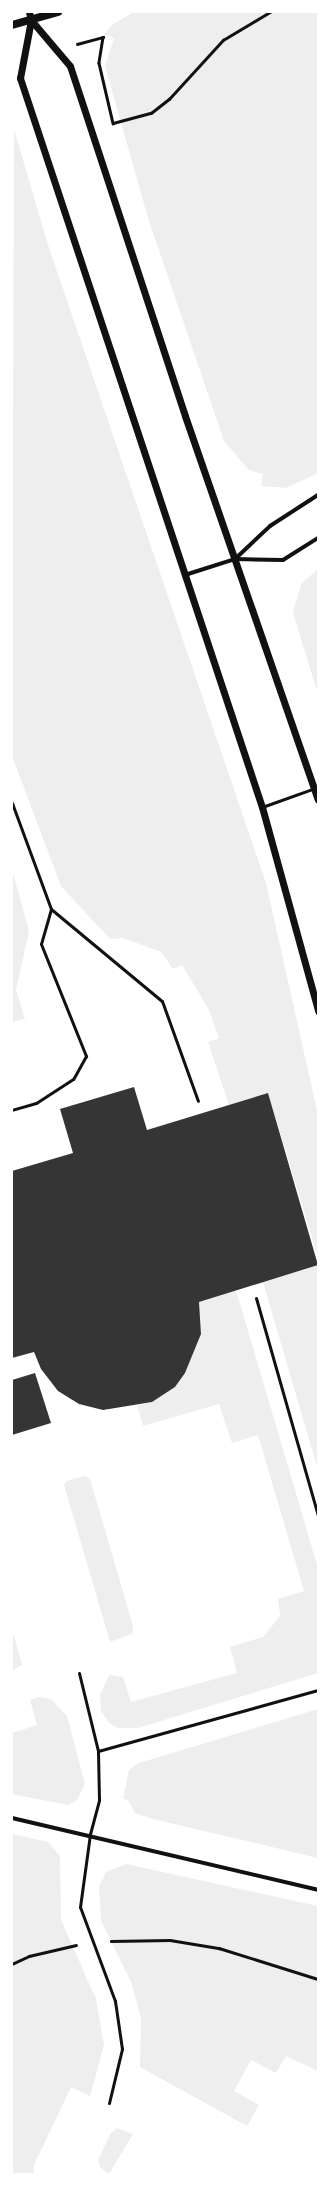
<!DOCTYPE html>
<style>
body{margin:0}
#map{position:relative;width:330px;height:2186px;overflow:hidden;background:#fff;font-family:"Alegreya Sans",sans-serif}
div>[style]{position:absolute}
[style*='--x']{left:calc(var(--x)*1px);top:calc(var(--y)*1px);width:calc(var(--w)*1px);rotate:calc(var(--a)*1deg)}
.green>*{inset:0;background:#eee}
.building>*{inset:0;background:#353535}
.path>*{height:2.5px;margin:-1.25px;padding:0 1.25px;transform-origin:1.25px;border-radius:1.25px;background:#111}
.service>*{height:3px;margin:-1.5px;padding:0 1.5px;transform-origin:1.5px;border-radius:1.5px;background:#111}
.minor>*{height:4px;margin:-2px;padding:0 2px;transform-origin:2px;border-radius:2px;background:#111}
.tertiary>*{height:7px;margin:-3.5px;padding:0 3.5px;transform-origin:3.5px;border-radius:3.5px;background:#111}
.secondary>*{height:8px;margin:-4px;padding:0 4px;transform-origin:4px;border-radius:4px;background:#111}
span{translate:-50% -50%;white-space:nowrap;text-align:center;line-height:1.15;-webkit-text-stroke:4px #fff;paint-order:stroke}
.frame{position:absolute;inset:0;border:13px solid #fff;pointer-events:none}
</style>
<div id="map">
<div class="green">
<i style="clip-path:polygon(134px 12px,318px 12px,318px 473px,286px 488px,261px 486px,263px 474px,249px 470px,224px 441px,148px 218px,105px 66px,114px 38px,104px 34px,113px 24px)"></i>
<i style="clip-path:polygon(14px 129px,48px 245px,266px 883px,318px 1115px,318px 1257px,268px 1093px,229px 1105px,208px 1042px,219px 1038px,209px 1010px,182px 965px,173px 969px,161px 952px,123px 938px,110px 939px,61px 886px,12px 756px)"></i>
<i style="clip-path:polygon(318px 569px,318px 694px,293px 613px,301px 584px)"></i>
<i style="clip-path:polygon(12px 869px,29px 931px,16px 990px,25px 1019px,12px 1022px)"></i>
<i style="clip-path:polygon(318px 1265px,318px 1470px,263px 1282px)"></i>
<i style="clip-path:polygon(236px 1290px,318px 1568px,318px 1673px,138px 1728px,118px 1728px,109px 1723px,101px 1711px,100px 1695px,109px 1675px,123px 1677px,131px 1702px,237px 1673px,230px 1647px,263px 1637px,280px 1616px,278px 1599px,304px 1591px,258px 1435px,232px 1443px,219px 1404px,143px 1426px,137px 1405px,150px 1403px,175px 1387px,185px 1373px,201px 1334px,199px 1302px)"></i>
<i style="clip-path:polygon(84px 1476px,90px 1479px,133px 1626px,132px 1634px,110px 1642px,64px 1485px,67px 1481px)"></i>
<i style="clip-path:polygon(12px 1629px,22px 1665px,12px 1670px)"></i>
<i style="clip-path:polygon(39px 1697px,51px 1699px,67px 1716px,85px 1784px,77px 1800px,68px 1805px,12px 1794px,12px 1733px,37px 1725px,30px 1700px)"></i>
<i style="clip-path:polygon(318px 1709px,318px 1858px,153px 1819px,135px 1813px,128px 1800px,123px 1799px,129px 1770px,139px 1763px)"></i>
<i style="clip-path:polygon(12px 1834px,48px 1842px,60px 1856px,61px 1920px,96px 1999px,104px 2045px,90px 2096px,71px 2087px,34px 2165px,34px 2174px,12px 2174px)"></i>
<i style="clip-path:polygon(126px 1864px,318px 1906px,318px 2071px,286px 2056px,276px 2073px,251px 2060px,234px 2091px,259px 2105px,247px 2126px,140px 2067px,141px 2018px,131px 1982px,101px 1921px,99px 1887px,106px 1872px)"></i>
<i style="clip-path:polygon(117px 2128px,133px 2134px,109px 2174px,100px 2167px,98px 2160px,111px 2133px)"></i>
</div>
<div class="building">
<i style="clip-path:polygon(134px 1087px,147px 1130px,268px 1093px,318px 1265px,199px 1302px,201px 1334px,185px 1373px,175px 1387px,152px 1402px,103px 1410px,79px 1404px,58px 1391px,41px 1369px,34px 1352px,12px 1358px,12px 1171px,73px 1153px,60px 1109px)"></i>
<i style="clip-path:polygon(35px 1373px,51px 1423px,12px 1435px,12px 1380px)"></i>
</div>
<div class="path">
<i style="--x:77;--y:44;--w:27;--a:-15"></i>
<i style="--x:103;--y:37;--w:26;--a:99"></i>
<i style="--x:99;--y:63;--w:62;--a:76.9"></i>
<i style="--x:113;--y:123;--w:39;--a:-15"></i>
<i style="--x:151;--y:113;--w:23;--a:-38"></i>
<i style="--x:169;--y:99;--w:80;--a:-47.5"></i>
<i style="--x:223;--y:40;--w:55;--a:-30.8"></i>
<i style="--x:111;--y:1941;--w:59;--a:-1"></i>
<i style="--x:170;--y:1940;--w:50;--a:9.3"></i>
<i style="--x:219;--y:1948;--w:104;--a:17.4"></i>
<i style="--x:12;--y:1964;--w:19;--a:-25"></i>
<i style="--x:29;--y:1956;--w:48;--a:-13.2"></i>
</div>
<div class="service">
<i style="--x:12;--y:803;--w:113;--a:69.8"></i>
<i style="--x:51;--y:909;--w:36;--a:106"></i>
<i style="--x:41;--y:944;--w:121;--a:68.1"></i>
<i style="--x:86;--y:1056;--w:26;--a:119"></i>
<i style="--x:73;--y:1079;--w:44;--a:147"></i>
<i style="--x:36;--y:1103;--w:25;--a:164"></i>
<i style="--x:262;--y:807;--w:59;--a:-19.7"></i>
<i style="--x:51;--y:909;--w:144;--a:39.7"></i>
<i style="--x:162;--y:1001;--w:106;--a:70.2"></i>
<i style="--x:256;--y:1298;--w:226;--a:74.1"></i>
<i style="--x:79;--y:1673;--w:80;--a:76.3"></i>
<i style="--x:109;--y:2103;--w:56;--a:-76.5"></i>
<i style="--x:122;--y:2049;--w:49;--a:-98.3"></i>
<i style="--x:115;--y:2001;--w:100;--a:-110.4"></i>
<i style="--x:80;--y:1907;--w:74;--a:-82.2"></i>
<i style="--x:90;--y:1834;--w:35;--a:-75"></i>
<i style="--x:99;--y:1800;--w:49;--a:-91.2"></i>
<i style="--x:98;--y:1751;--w:228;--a:-15.5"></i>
</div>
<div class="minor">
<i style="--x:235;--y:559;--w:48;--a:-43.3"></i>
<i style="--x:270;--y:526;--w:57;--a:-32.9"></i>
<i style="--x:188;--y:574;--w:49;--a:-17.7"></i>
<i style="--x:235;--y:559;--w:48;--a:1.2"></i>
<i style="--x:283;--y:560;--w:41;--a:-32.2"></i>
<i style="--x:12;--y:1818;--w:314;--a:13.2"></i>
</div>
<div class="tertiary">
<i style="--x:29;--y:12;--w:8;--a:76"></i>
<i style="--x:31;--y:20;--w:60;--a:49.7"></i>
<i style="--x:70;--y:66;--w:368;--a:71.8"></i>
<i style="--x:185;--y:416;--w:406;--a:70.9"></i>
<i style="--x:31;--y:20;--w:59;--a:100.7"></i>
<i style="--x:20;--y:78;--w:768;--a:71.64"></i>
<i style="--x:262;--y:807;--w:212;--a:74.6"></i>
</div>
<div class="secondary">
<i style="--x:12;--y:25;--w:48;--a:-15.8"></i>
</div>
<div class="frame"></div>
</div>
